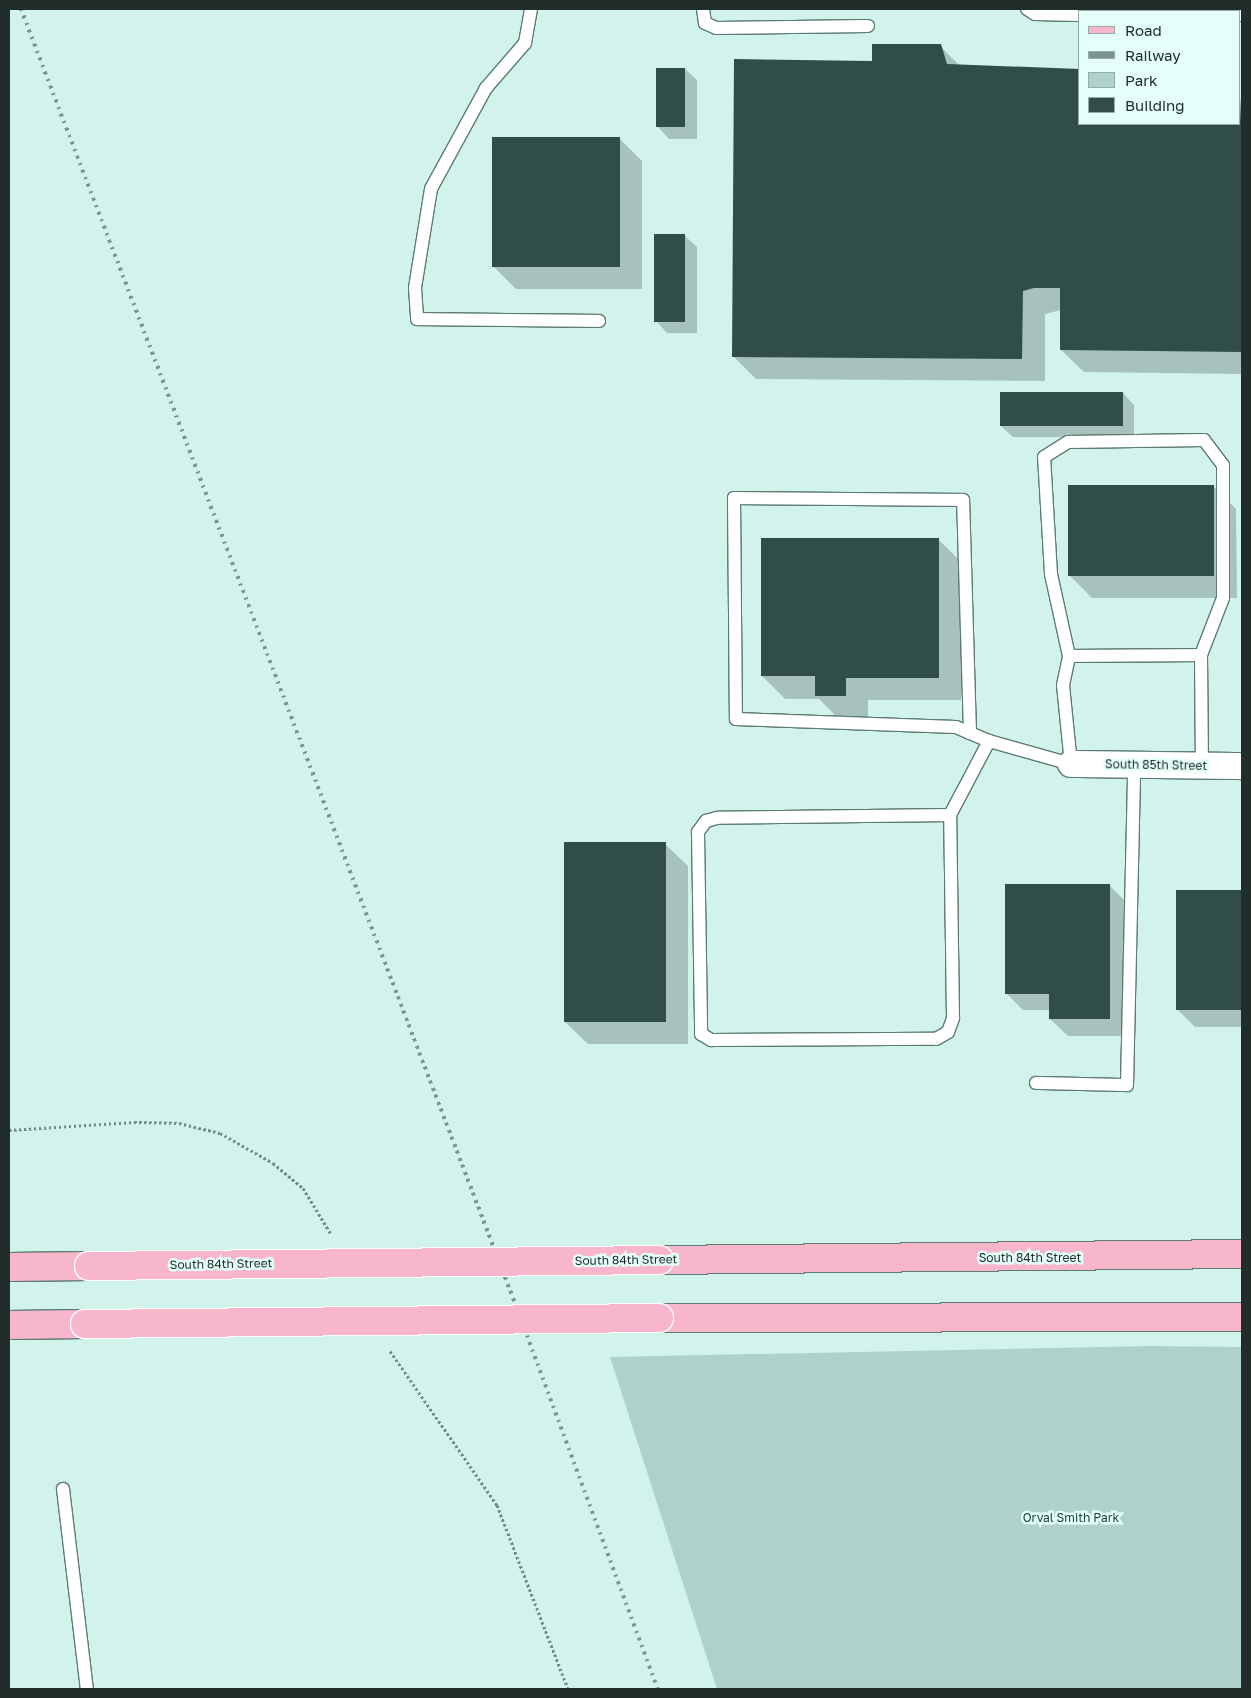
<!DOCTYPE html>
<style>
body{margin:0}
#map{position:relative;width:1251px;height:1698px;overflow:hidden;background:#d1f3ec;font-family:"Golos Text",sans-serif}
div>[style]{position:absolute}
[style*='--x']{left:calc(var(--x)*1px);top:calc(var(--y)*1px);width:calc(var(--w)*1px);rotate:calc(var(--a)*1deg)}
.green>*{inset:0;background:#add2cb}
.shadow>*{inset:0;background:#0003}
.building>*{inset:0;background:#304d48;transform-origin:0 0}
.path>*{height:3px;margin-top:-1.5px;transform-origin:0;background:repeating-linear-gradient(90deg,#738a86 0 2.5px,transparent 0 5px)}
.roads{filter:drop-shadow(1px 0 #5d7b76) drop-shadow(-1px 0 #5d7b76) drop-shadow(0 1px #5d7b76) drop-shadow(0 -1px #5d7b76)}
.lane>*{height:12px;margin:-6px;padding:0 6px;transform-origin:6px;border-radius:6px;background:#fff}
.street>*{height:26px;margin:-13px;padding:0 13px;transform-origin:13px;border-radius:13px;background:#fff}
.primary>*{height:28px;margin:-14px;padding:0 14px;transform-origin:14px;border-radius:14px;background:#f8b6ca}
.rail>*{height:4px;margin-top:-2px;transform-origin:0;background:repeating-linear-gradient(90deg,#7c948f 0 2.5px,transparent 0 7.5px)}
.bridges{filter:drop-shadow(1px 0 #fff) drop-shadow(-1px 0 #fff) drop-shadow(0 1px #fff) drop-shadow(0 -1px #fff)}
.primary-bridge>*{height:28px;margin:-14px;padding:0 14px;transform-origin:14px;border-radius:14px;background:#f8b6ca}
span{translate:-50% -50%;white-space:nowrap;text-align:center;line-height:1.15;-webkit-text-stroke:5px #e4fff9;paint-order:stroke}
.street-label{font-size:12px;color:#202d2b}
.park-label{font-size:12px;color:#14453e}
.frame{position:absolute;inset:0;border:10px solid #202d2b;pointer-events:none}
.legend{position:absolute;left:1078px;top:10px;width:162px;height:115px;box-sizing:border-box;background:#e4fff9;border:1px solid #96aba7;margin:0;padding:6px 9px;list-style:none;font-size:15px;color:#202d2b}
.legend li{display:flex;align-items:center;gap:10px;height:25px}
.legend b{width:25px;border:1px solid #96aba7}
</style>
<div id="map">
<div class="green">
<i style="clip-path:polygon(1150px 1346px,1242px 1347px,1242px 1689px,717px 1689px,610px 1357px)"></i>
</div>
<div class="shadow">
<i style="clip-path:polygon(940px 46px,960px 66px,1080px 124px,1240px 124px,1242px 70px,1242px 374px,1084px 372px,1061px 350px,1061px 310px,1045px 314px,1045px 381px,756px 379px,733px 356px,873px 62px)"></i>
<i style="clip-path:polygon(685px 69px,697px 80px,697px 139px,669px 139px,658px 127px)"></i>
<i style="clip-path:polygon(619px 138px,642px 161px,642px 289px,516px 289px,493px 266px)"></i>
<i style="clip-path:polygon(685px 236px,697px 247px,697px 333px,667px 333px,656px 321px)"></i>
<i style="clip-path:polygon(1123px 393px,1134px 405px,1134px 437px,1013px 437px,1001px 426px)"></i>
<i style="clip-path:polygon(1214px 487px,1236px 509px,1237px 598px,1092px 598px,1069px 575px)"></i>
<i style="clip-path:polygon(938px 539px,961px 562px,961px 700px,868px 700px,868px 718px,838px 718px,819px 699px,785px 699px,762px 676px)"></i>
<i style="clip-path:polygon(665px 844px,688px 866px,688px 1044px,588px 1044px,565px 1022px)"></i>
<i style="clip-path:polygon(1109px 885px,1126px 902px,1126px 1036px,1068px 1036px,1050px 1019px,1050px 1010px,1023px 1010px,1006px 993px)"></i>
<i style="clip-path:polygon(1178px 891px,1242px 891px,1242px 1027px,1195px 1027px,1178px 1010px)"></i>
</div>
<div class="building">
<i style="clip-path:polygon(872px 44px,941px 44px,947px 64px,1080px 69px,1080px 124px,1240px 124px,1242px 68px,1242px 352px,1060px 350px,1060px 288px,1034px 288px,1023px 291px,1022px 359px,732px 357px,734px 59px,872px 61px)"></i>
<i style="left:656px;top:68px;width:29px;height:59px"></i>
<i style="left:492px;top:137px;width:128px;height:130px"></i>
<i style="left:654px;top:234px;width:31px;height:88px"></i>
<i style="left:1000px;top:392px;width:123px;height:34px"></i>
<i style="left:1068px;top:485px;width:146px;height:91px"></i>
<i style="clip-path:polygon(761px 538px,939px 538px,939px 678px,846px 678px,846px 696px,815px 696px,815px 676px,761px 676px)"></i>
<i style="left:564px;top:842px;width:102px;height:180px"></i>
<i style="clip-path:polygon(1005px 884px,1110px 884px,1110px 1019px,1049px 1019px,1049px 994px,1005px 994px)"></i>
<i style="left:1176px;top:890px;width:66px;height:120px"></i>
</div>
<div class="path">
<i style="--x:9;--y:1130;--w:125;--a:-3.7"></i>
<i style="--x:134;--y:1122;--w:45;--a:1.3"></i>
<i style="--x:179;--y:1123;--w:42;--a:13.7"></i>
<i style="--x:220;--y:1133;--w:61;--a:29.5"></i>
<i style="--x:273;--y:1163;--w:39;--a:40"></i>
<i style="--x:303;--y:1188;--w:54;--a:58.7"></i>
<i style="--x:390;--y:1351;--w:188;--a:55.2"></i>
<i style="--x:497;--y:1505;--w:197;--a:68.9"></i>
</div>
<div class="roads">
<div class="lane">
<i style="--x:531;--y:9;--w:35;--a:100"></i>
<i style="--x:525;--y:43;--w:60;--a:130.9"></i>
<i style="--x:486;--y:88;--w:115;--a:118.6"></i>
<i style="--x:431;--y:189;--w:100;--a:99.2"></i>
<i style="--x:415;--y:288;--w:31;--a:86"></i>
<i style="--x:417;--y:319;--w:182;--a:0.6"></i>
<i style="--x:703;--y:9;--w:14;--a:82"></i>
<i style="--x:705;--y:23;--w:12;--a:24"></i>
<i style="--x:716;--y:28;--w:152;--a:-0.8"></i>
<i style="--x:1027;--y:9;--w:9;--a:32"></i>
<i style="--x:1035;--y:14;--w:45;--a:1.3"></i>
<i style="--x:1240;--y:15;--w:2;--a:0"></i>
<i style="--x:1069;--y:656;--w:84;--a:-102.4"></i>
<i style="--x:1051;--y:574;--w:117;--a:-93.4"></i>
<i style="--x:1044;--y:457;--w:28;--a:-32"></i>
<i style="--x:1068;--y:442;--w:136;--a:-0.8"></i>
<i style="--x:1204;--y:440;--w:31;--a:53"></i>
<i style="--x:1223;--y:465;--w:133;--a:90"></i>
<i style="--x:1223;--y:598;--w:61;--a:111.1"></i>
<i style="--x:970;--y:733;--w:233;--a:-91.7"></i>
<i style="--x:963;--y:500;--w:229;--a:-179.5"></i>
<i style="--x:734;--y:498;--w:221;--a:89.5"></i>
<i style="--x:736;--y:719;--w:220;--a:2.1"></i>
<i style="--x:956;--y:727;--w:15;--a:23"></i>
<i style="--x:970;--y:733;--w:21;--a:23"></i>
<i style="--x:989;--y:741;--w:85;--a:15.7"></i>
<i style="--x:1071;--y:764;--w:79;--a:-95.8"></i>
<i style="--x:1063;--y:685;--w:30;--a:-78"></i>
<i style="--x:1069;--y:656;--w:132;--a:-0.4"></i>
<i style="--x:1201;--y:655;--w:111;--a:89.5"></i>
<i style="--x:950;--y:815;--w:233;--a:179.3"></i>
<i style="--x:717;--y:818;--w:11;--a:165"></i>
<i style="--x:706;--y:821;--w:14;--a:126"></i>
<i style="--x:698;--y:832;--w:202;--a:89.1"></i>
<i style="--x:701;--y:1034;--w:12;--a:31"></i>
<i style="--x:711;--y:1040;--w:225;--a:-0.3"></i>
<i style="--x:936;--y:1039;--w:14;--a:-30"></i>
<i style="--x:948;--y:1032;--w:15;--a:-70"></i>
<i style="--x:953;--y:1018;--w:203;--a:-90.8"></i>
<i style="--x:950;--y:815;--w:84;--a:-62.2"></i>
<i style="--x:1036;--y:1083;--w:91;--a:1.3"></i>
<i style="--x:1127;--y:1085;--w:319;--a:-88.7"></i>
<i style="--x:63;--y:1489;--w:201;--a:83.2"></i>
</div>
<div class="street">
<i style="--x:1071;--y:764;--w:171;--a:0.7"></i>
</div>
<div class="primary">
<i style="--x:659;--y:1260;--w:583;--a:-0.59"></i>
<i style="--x:9;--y:1267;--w:80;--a:-0.7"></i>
<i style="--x:659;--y:1318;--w:583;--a:-0.1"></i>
<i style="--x:9;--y:1325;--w:76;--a:-0.8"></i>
</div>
</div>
<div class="rail">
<i style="--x:21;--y:9;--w:1397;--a:69.11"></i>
<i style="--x:519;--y:1314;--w:400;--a:69.7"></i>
</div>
<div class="bridges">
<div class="primary-bridge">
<i style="--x:89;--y:1266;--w:570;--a:-0.6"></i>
<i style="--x:85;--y:1324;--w:574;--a:-0.6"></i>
</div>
</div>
<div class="street-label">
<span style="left:1156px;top:765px;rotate:1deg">South 85th Street</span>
<span style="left:1030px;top:1258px">South 84th Street</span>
<span style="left:626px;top:1260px;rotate:-1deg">South 84th Street</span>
<span style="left:221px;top:1264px;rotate:-1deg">South 84th Street</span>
</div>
<div class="park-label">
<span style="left:1071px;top:1518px">Orval Smith Park</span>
</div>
<div class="frame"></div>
<ul class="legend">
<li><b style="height:6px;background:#f8b6ca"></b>Road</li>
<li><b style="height:6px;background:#7c948f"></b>Railway</li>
<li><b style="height:14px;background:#add2cb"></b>Park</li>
<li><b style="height:14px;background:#304d48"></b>Building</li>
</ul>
</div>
